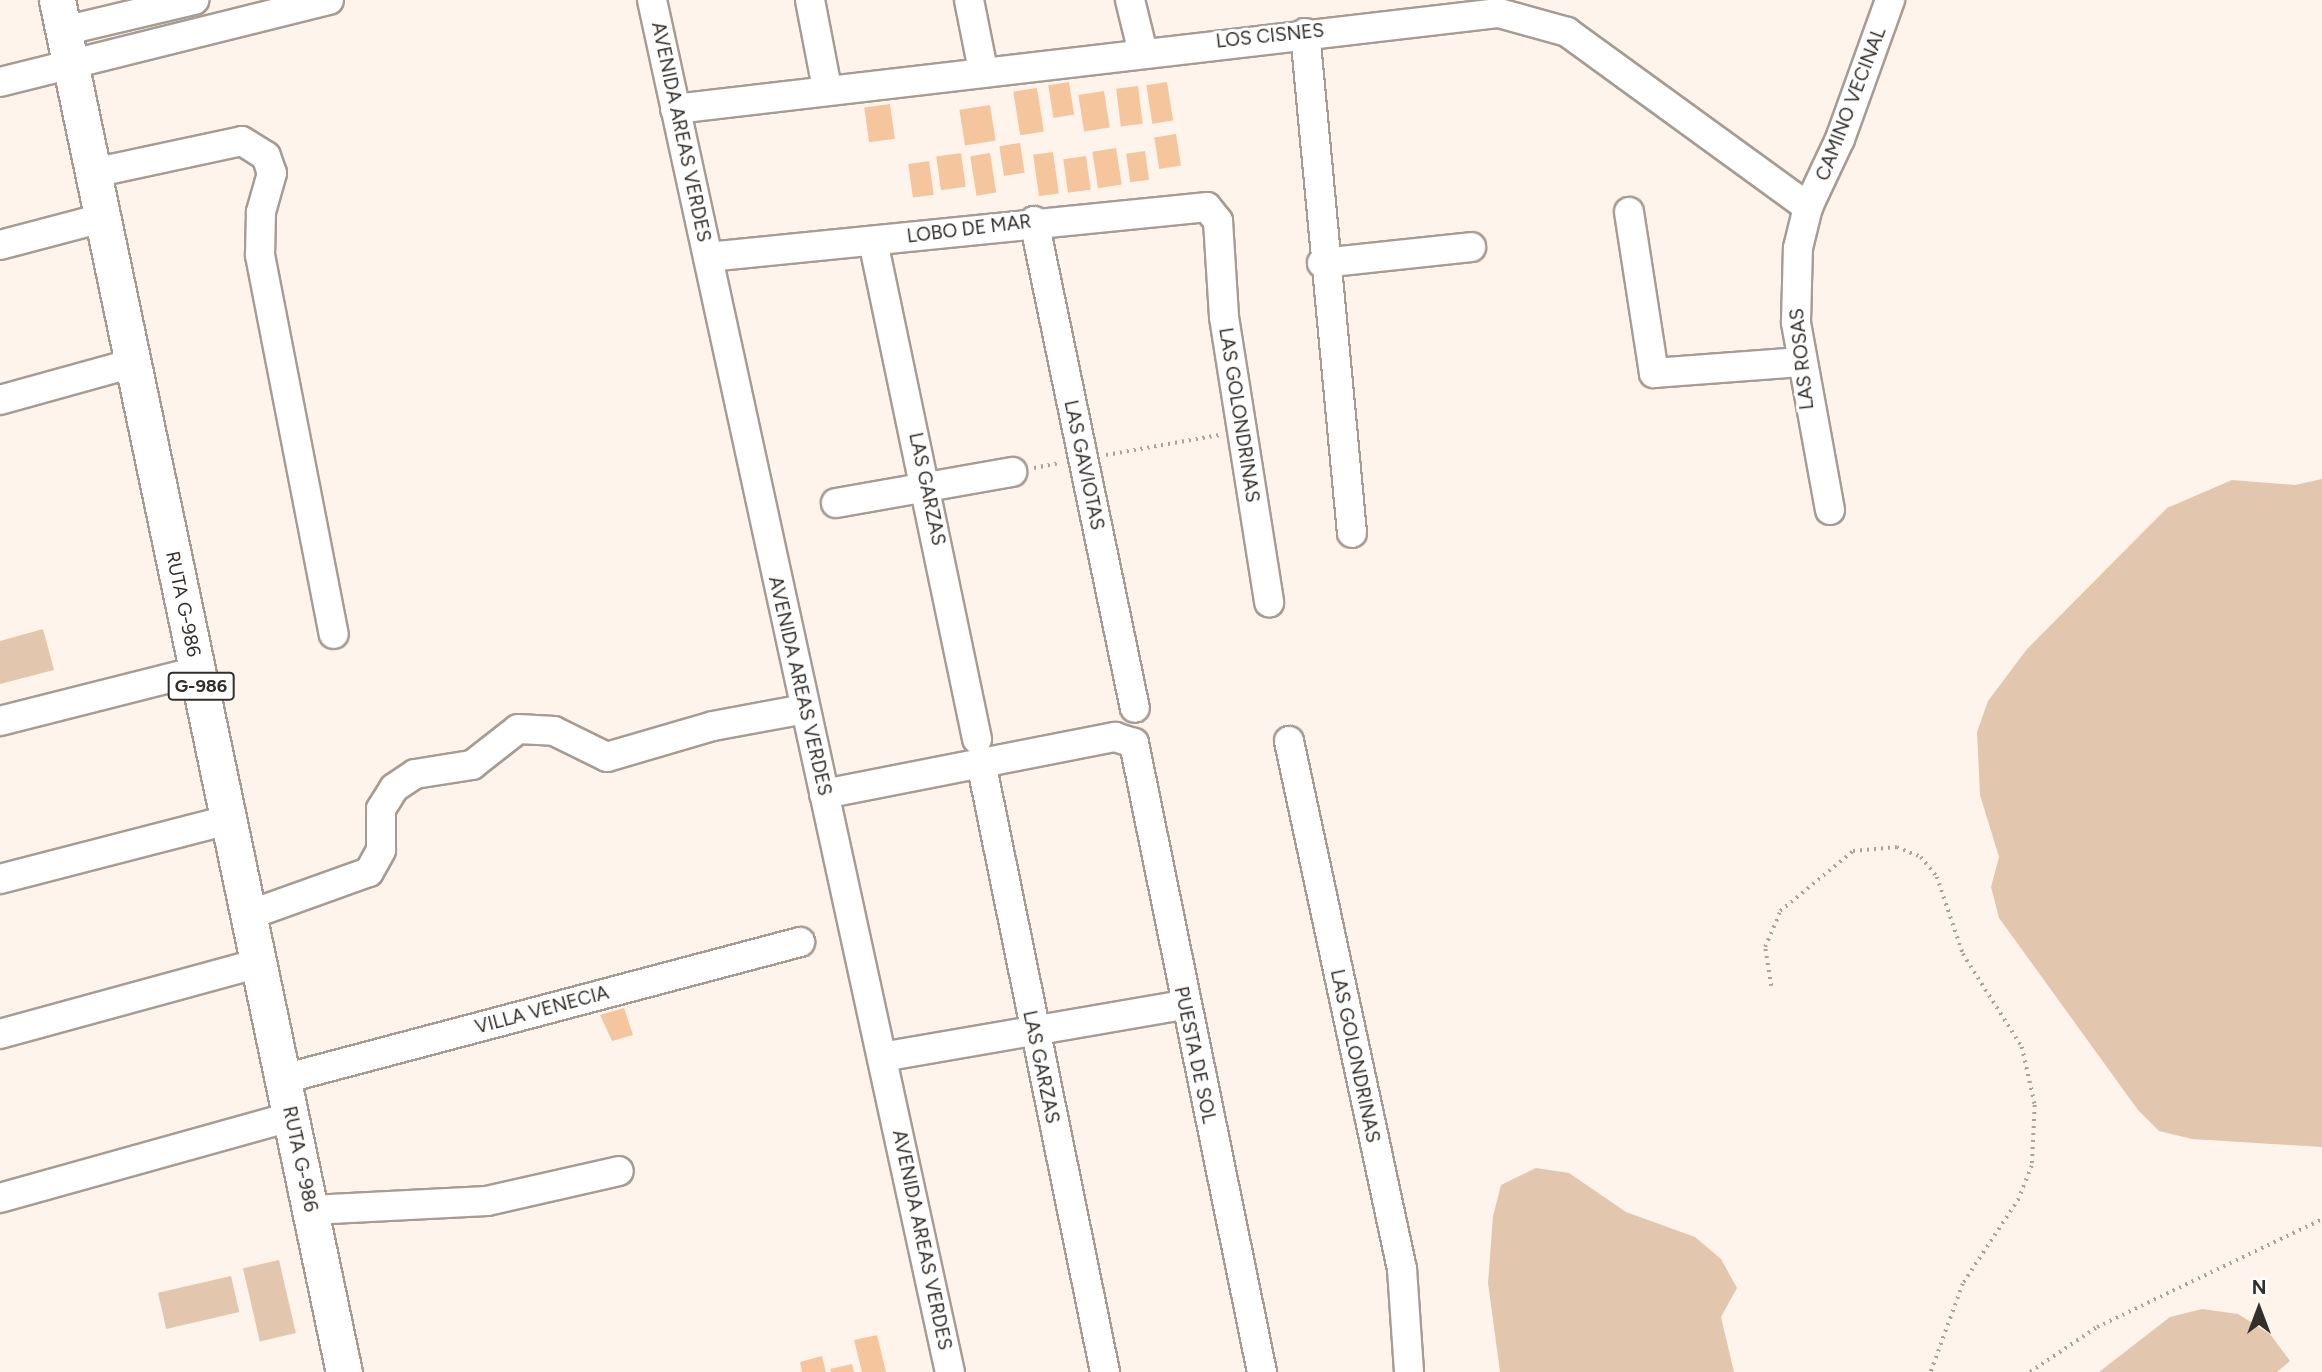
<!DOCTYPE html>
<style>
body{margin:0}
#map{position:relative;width:2322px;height:1372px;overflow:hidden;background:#fef4eb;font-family:Figtree,sans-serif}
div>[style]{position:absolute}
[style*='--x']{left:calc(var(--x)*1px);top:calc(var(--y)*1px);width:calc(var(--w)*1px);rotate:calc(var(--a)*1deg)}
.green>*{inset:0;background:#e3c6ae;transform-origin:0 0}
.building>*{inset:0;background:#f5c69d;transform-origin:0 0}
.path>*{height:3.5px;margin-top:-1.75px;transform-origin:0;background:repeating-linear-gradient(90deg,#aaa29c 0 2px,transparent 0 7px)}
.roads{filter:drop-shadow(2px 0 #a69c94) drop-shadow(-2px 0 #a69c94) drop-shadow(0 2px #a69c94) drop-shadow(0 -2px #a69c94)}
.minor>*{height:28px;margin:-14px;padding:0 14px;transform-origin:14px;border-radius:14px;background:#fff}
.major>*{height:35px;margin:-17.5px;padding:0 17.5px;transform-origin:17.5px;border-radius:17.5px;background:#fff}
span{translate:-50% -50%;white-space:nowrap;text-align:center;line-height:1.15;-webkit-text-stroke:6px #fff;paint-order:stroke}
.shield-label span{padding:2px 5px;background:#fff;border:2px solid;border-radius:5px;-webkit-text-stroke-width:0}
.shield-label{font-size:18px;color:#322e2b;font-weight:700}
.street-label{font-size:19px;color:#322e2b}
.north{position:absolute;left:2224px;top:1274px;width:70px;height:70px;-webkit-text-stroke:5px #fff;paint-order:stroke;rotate:0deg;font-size:19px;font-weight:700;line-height:28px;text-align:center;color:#322e2b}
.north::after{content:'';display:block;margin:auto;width:24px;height:32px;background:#322e2b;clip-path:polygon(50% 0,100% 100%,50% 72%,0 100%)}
</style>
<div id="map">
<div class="green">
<i style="clip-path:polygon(2322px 479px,2322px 1147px,2192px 1139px,2159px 1131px,2138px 1110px,1999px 918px,1991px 887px,1999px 857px,1980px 795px,1977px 732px,1988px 701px,2027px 649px,2167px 508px,2232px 480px,2295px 485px)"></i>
<i style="clip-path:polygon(43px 629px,54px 670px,0 684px,0 641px)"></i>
<i style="clip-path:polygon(1536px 1168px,1569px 1173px,1626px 1212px,1695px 1237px,1721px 1259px,1737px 1288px,1721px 1317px,1734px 1372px,1500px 1372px,1488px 1283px,1493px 1216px,1501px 1185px)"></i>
<i style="left:279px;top:1260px;width:75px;height:37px;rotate:77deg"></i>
<i style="left:231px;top:1276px;width:37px;height:75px;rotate:77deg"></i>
<i style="clip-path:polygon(2202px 1309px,2238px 1314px,2270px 1334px,2290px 1361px,2277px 1372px,2099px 1372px,2170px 1317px)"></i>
</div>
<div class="building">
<i style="left:1069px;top:82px;width:33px;height:21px;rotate:81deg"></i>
<i style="left:1167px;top:82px;width:39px;height:21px;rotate:81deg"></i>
<i style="left:1138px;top:86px;width:38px;height:22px;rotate:83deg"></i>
<i style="left:1037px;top:88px;width:44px;height:24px;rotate:81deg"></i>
<i style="left:1104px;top:91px;width:37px;height:26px;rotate:81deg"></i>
<i style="left:890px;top:104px;width:35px;height:26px;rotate:82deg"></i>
<i style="left:990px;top:105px;width:36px;height:31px;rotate:81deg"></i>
<i style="left:1176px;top:134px;width:32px;height:22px;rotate:81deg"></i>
<i style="left:1020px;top:143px;width:30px;height:21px;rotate:81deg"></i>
<i style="left:1116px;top:148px;width:37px;height:24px;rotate:81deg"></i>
<i style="left:1145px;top:151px;width:29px;height:19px;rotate:82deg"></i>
<i style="left:1053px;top:152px;width:42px;height:20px;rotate:82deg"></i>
<i style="left:961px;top:153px;width:34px;height:25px;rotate:82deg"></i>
<i style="left:990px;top:153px;width:40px;height:20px;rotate:81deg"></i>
<i style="left:1086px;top:156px;width:34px;height:23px;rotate:82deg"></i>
<i style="left:929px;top:161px;width:34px;height:21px;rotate:82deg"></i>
<i style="clip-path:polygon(624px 1008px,633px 1035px,612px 1041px,600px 1015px)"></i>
<i style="clip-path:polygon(877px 1335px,886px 1372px,862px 1372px,854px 1340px)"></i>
<i style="clip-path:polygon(822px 1356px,826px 1372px,802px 1372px,800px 1362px)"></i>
<i style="clip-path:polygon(852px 1364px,854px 1372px,831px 1372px,830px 1369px)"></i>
</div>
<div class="path">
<i style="--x:1106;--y:455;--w:115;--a:-10"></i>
<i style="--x:1034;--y:468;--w:26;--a:-11"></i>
<i style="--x:1771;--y:986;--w:39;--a:-99"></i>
<i style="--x:1765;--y:947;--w:39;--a:-67"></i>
<i style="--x:1780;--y:911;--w:94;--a:-39.4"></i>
<i style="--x:1853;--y:851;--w:44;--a:-5.2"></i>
<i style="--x:1897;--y:847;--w:26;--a:23"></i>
<i style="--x:1921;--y:857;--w:26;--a:51"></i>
<i style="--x:1937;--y:877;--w:81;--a:71.3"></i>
<i style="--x:1963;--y:954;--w:110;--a:57.6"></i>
<i style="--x:2022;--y:1047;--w:59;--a:77.4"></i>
<i style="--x:2035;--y:1105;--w:61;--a:92.8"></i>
<i style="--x:2032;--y:1166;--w:35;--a:112"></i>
<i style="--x:2019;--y:1199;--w:102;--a:123.4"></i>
<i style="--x:1963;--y:1284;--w:94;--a:110"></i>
<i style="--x:2030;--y:1372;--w:81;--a:-33.9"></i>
<i style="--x:2097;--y:1327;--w:250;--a:-25.6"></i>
</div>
<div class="roads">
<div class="minor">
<i style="--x:652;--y:0;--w:1404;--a:77.75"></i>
<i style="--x:810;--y:0;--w:90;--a:79.1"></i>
<i style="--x:969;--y:0;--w:71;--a:78.7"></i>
<i style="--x:1130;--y:0;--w:50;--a:76.2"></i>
<i style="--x:63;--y:31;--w:135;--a:-13.3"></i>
<i style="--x:1305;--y:33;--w:502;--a:84.63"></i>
<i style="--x:0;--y:82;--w:339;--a:-14"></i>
<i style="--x:675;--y:109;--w:830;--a:-6.65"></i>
<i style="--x:1499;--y:13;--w:71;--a:15.6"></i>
<i style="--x:1567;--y:32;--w:298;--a:36"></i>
<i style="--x:93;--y:173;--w:152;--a:-12.1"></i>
<i style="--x:242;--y:141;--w:28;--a:32"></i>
<i style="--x:266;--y:156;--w:18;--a:71"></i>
<i style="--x:272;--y:173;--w:41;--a:105.8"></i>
<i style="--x:261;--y:212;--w:43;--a:91.3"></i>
<i style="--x:260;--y:255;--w:386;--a:79"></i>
<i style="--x:1629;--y:212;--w:163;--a:81.2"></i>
<i style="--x:1654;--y:373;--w:147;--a:-4.3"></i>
<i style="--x:1034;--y:221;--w:497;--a:78.3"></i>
<i style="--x:873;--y:241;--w:509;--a:78.2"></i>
<i style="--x:0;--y:245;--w:106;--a:-14.8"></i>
<i style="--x:708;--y:257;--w:501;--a:-5.72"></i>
<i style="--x:1207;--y:207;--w:18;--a:52"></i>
<i style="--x:1218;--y:221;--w:96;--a:86.4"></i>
<i style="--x:1224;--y:317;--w:289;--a:81"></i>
<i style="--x:1322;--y:263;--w:150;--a:-6.1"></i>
<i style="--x:0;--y:400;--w:138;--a:-15.5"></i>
<i style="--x:836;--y:503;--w:179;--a:-10"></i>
<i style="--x:1830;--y:510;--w:191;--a:-100.3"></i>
<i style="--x:1796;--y:322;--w:74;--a:-88.5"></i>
<i style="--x:1798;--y:248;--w:42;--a:-76.3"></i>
<i style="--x:1808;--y:207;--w:75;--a:-64.8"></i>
<i style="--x:1840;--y:139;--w:148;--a:-70.2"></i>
<i style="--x:0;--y:721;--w:204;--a:-14.2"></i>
<i style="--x:1289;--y:741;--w:540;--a:77.92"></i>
<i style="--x:1402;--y:1269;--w:103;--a:86.1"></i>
<i style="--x:981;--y:762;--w:622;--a:78.51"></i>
<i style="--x:824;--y:794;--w:297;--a:-11.1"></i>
<i style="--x:1115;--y:737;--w:20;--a:18"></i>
<i style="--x:1134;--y:743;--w:642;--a:78.5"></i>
<i style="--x:0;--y:879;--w:236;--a:-14.5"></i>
<i style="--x:249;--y:915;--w:127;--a:-19.7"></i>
<i style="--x:369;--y:872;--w:25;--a:-61"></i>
<i style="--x:381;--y:850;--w:41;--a:-90"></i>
<i style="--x:381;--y:809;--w:25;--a:-58"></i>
<i style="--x:394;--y:788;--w:25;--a:-34"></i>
<i style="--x:415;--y:774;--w:58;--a:-9"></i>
<i style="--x:472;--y:765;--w:58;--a:-38"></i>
<i style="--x:518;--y:729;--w:36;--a:3"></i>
<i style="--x:554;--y:731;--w:59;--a:26.1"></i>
<i style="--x:607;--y:757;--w:110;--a:-16.3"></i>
<i style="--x:713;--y:726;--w:94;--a:-10.5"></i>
<i style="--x:0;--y:1034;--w:269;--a:-15.3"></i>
<i style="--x:882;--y:1057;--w:306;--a:-9.8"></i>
<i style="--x:283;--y:1079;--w:535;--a:-14.84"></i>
<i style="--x:0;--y:1198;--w:302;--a:-15.6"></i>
<i style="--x:311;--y:1210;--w:176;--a:-2.9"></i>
<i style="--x:487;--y:1201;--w:135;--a:-12.8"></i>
</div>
<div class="major">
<i style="--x:57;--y:0;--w:1402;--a:78.19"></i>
</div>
</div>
<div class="shield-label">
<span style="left:201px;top:686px">G-986</span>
</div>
<div class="street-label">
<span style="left:1270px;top:36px;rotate:-6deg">LOS CISNES</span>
<span style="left:1851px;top:104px;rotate:-69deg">CAMINO VECINAL</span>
<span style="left:681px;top:132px;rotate:78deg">AVENIDA AREAS VERDES</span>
<span style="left:969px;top:229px;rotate:-7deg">LOBO DE MAR</span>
<span style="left:1802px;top:359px;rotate:-96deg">LAS ROSAS</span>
<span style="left:1239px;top:415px;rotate:81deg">LAS GOLONDRINAS</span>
<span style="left:1084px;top:465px;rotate:78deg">LAS GAVIOTAS</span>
<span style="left:927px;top:489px;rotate:78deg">LAS GARZAS</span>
<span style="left:183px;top:604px;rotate:78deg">RUTA G-986</span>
<span style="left:800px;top:686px;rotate:77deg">AVENIDA AREAS VERDES</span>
<span style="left:542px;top:1010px;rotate:-15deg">VILLA VENECIA</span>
<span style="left:1195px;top:1055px;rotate:78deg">PUESTA DE SOL</span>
<span style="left:1355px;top:1056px;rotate:78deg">LAS GOLONDRINAS</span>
<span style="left:1041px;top:1067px;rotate:78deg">LAS GARZAS</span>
<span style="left:300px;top:1159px;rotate:78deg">RUTA G-986</span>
<span style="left:922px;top:1240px;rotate:78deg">AVENIDA AREAS VERDES</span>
</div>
<div class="north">N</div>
</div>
